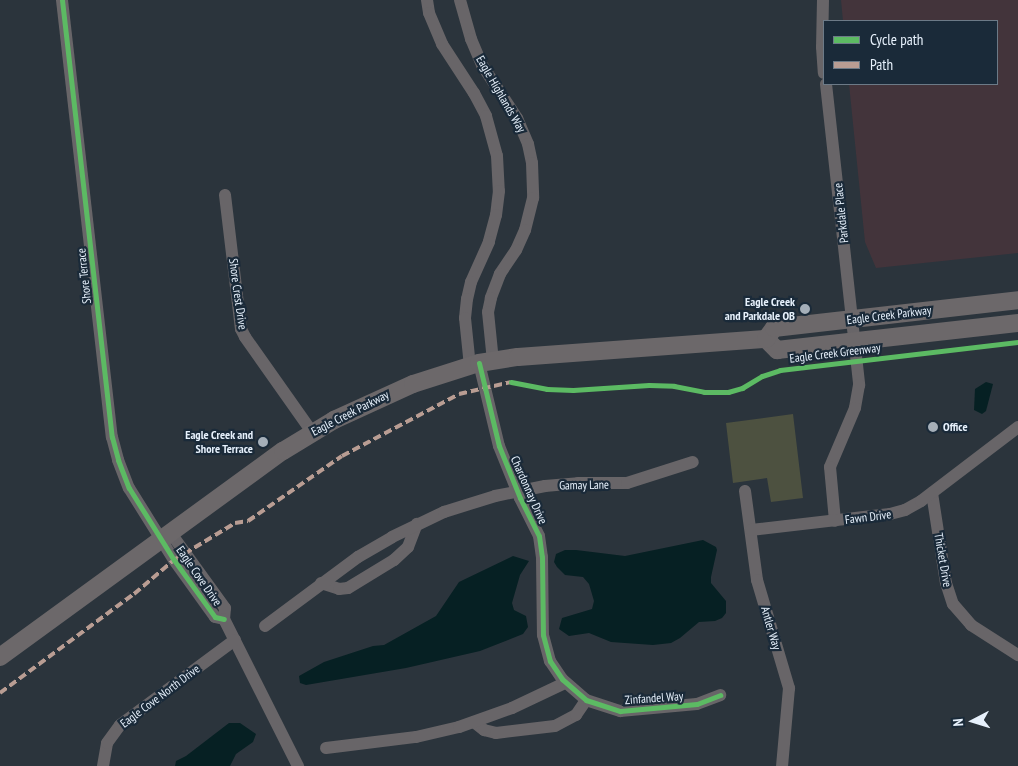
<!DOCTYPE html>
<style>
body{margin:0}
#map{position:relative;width:1018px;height:766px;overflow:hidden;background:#2b343c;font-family:"PT Sans Narrow",sans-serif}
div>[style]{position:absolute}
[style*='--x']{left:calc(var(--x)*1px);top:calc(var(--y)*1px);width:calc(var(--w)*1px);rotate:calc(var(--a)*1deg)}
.commercial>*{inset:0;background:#43343b}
.green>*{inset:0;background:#4d5140}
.water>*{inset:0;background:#062023}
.street>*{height:12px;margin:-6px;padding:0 6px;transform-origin:6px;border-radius:6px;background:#686568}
.secondary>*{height:18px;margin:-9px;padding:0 9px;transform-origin:9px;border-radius:9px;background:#6c686a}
.quiet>*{height:4px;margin-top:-2px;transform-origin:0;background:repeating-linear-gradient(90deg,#b99d93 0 8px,transparent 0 12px)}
.cycleway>*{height:5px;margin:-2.5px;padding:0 2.5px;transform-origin:2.5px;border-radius:2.5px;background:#5cba63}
.dots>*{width:14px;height:14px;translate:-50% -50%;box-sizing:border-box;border:2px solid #1a2a39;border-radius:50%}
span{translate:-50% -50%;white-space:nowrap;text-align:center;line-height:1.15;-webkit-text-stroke:4.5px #1a2a39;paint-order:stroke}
.street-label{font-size:12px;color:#e7f1fc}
.poi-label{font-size:12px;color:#e7f1fc;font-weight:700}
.right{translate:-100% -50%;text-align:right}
.left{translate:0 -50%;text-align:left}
.legend{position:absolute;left:823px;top:20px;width:175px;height:65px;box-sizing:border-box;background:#1a2a39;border:1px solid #6c7a87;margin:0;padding:6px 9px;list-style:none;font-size:15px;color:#e7f1fc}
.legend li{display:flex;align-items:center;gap:10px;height:25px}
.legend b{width:25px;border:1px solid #6c7a87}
.north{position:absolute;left:948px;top:696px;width:50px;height:50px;-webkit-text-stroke:4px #1a2a39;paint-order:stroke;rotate:265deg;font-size:14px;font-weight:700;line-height:20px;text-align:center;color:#e7f1fc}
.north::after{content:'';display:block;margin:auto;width:18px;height:22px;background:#e7f1fc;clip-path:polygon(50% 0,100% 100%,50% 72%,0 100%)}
</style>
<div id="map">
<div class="commercial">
<i style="clip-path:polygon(841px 0,1018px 0,1018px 253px,876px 268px,865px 242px,849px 84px,997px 84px,997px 21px,843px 21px)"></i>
</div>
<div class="green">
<i style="clip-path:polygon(793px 414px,803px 498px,771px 502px,767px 478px,733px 483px,726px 423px)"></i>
</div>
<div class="water">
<i style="clip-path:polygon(986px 382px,993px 384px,986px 411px,982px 414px,974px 410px,975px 389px)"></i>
<i style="clip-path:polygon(703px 540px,716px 547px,717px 550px,711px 577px,711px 583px,726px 601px,726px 613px,722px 618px,715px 621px,699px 622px,680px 638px,671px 643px,653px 645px,611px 642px,589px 633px,569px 636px,559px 629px,562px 618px,592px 609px,594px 601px,589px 584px,583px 577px,565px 575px,557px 567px,554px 562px,556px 554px,565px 550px,576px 550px,625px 556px)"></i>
<i style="clip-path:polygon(513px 556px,529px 561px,520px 575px,512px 603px,514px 610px,526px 616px,528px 627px,523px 634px,480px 651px,406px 668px,306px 685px,300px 683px,299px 676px,324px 662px,373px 646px,384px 645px,436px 616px,459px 582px)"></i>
<i style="clip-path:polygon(229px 723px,240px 723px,256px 734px,253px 742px,236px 754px,230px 766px,175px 766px,176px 761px,186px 756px)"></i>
</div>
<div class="street">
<i style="--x:62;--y:0;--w:440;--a:83.5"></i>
<i style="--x:112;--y:437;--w:24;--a:75"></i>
<i style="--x:118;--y:460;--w:30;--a:69"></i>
<i style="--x:129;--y:488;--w:85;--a:58"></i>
<i style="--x:174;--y:560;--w:70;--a:54.3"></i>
<i style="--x:215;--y:617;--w:9;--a:13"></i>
<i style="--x:427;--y:0;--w:13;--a:81"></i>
<i style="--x:429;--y:13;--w:34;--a:67"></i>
<i style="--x:442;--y:44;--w:59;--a:56.9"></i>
<i style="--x:474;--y:93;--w:26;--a:62"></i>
<i style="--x:486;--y:116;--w:41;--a:74.6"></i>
<i style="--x:497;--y:156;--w:35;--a:87"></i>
<i style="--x:499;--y:191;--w:24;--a:97"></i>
<i style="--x:496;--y:215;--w:28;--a:105"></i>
<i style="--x:489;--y:242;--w:44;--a:114.2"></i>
<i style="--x:471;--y:282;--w:17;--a:103"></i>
<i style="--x:467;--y:299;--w:19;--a:96"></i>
<i style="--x:465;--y:318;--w:48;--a:84.1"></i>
<i style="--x:460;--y:0;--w:41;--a:74.2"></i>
<i style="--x:471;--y:39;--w:28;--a:67"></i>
<i style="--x:482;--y:65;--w:64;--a:56.6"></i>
<i style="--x:517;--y:118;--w:28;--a:67"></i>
<i style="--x:528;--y:144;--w:19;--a:78"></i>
<i style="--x:532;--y:163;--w:35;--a:88"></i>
<i style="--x:533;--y:198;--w:33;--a:104"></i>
<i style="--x:525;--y:230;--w:22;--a:114"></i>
<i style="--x:516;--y:250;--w:29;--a:124"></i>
<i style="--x:500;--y:274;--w:26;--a:111"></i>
<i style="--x:491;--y:298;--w:14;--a:102"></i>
<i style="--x:488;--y:312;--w:49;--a:84.2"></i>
<i style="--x:823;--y:0;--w:47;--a:91.2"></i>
<i style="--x:822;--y:47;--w:26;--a:86"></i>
<i style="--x:826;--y:84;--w:303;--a:83.7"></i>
<i style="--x:859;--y:385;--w:23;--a:100"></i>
<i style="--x:855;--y:408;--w:64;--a:113"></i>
<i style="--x:830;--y:467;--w:54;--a:84.7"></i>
<i style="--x:225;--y:195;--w:135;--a:83.2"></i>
<i style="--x:241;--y:329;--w:9;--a:63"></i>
<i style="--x:245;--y:337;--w:116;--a:54.8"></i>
<i style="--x:479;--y:363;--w:85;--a:76.5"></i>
<i style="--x:499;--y:446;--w:56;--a:68"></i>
<i style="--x:520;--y:498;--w:42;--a:63.4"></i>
<i style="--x:539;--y:536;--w:21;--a:82"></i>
<i style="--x:542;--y:557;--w:78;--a:89.3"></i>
<i style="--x:543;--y:635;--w:27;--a:75"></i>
<i style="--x:550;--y:661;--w:22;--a:56"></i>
<i style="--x:562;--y:679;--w:32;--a:41"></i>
<i style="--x:586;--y:700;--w:36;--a:18"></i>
<i style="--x:620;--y:711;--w:77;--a:-5.2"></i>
<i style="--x:697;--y:704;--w:25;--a:-21"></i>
<i style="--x:745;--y:491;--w:90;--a:82.3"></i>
<i style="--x:757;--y:580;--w:113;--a:73.5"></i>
<i style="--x:789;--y:688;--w:78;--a:95.1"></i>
<i style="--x:932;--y:493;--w:91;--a:81.2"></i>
<i style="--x:946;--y:583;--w:22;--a:72"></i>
<i style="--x:953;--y:604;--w:28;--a:49"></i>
<i style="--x:971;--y:625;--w:56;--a:32.6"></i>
<i style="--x:751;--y:530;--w:140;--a:-6.6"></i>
<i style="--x:890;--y:514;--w:16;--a:-15"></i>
<i style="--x:905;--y:510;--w:18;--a:-29"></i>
<i style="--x:921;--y:501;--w:122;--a:-37.3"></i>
<i style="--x:170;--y:532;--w:94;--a:54.1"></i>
<i style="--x:225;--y:608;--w:11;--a:95"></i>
<i style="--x:224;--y:619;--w:165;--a:63.3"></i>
<i style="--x:321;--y:583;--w:19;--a:18"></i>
<i style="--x:339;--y:589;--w:9;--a:-6"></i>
<i style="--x:348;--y:588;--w:54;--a:-31.3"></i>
<i style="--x:394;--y:560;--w:19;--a:-43"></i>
<i style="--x:408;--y:547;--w:25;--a:-69"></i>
<i style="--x:265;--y:626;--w:116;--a:-36.6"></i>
<i style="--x:358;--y:557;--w:39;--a:-30"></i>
<i style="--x:392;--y:537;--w:58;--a:-25.7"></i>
<i style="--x:444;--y:512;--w:53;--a:-17.4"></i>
<i style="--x:495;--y:496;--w:51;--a:-11.3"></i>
<i style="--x:545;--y:486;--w:33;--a:-5"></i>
<i style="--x:578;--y:483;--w:49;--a:0"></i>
<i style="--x:627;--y:483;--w:69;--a:-17.7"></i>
<i style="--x:474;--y:722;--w:13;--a:39"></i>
<i style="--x:484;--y:730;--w:12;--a:14"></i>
<i style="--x:496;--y:733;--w:59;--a:-6.8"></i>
<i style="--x:555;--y:726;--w:24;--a:-28"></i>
<i style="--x:576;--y:715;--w:18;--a:-56"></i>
<i style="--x:326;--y:748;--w:91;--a:-7"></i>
<i style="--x:416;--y:737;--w:44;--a:-13.1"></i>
<i style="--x:459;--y:727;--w:56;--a:-19.7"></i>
<i style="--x:512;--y:708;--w:59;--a:-25.3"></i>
<i style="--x:103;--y:766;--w:23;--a:-80"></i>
<i style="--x:107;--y:743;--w:22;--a:-54"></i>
<i style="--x:120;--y:725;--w:143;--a:-36.5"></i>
</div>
<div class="secondary">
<i style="--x:766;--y:339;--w:16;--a:45"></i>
<i style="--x:777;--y:350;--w:243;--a:-6.4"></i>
<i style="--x:0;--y:657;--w:350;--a:-36.1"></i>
<i style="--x:283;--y:451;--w:60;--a:-31.3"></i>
<i style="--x:334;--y:420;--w:87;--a:-24.5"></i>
<i style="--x:413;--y:384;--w:69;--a:-17.7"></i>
<i style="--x:479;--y:363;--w:39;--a:-9"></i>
<i style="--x:518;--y:357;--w:249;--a:-4.2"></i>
<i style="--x:766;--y:339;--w:14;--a:-54"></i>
<i style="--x:774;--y:328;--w:246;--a:-6.5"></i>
</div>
<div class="quiet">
<i style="--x:0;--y:693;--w:167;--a:-36.5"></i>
<i style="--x:134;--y:594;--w:52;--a:-40.4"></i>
<i style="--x:174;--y:560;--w:71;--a:-31.2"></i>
<i style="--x:235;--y:523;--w:13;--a:-9"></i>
<i style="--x:248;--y:521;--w:114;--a:-34.7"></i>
<i style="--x:342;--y:456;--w:132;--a:-27.9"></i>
<i style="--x:459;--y:394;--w:53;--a:-13"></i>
</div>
<div class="cycleway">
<i style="--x:62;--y:0;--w:440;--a:83.5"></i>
<i style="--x:112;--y:437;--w:24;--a:75"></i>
<i style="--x:118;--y:460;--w:30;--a:69"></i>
<i style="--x:129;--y:488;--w:85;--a:58"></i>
<i style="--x:174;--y:560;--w:70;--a:54.3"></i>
<i style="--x:215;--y:617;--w:9;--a:13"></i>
<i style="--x:479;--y:363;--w:85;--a:76.5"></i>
<i style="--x:499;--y:446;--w:56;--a:68"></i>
<i style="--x:520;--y:498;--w:42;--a:63.4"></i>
<i style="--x:539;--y:536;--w:21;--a:82"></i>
<i style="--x:542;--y:557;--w:78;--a:89.3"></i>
<i style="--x:543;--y:635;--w:27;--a:75"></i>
<i style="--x:550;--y:661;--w:22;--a:56"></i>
<i style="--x:562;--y:679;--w:32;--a:41"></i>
<i style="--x:586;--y:700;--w:36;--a:18"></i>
<i style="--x:620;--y:711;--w:77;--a:-5.2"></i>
<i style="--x:697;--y:704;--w:25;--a:-21"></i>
<i style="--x:511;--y:382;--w:37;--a:11"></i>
<i style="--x:547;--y:389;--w:26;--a:2"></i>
<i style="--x:573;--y:390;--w:76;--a:-3.8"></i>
<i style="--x:649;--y:385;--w:25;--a:2"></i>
<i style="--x:674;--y:386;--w:31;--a:11"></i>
<i style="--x:704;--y:392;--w:24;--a:0"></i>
<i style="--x:728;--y:392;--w:15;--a:-16"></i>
<i style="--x:742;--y:388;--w:23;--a:-31"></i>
<i style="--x:762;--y:376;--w:19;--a:-18"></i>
<i style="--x:780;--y:370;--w:240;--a:-6.7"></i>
</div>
<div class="dots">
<i style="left:805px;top:309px;background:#a5afb9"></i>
<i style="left:933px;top:427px;background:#a5afb9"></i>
<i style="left:263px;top:442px;background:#a5afb9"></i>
</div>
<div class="street-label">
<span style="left:501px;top:94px;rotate:60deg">Eagle Highlands Way</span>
<span style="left:841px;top:213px;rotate:-96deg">Parkdale Place</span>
<span style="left:84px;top:276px;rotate:-96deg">Shore Terrace</span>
<span style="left:238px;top:294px;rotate:82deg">Shore Crest Drive</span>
<span style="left:889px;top:315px;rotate:-7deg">Eagle Creek Parkway</span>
<span style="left:835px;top:353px;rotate:-7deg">Eagle Creek Greenway</span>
<span style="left:350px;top:413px;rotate:-27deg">Eagle Creek Parkway</span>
<span style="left:584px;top:485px;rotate:-1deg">Gamay Lane</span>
<span style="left:529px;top:490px;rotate:66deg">Chardonnay Drive</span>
<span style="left:868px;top:517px;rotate:-7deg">Fawn Drive</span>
<span style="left:943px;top:560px;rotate:80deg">Thicket Drive</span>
<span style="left:199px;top:576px;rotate:55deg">Eagle Cove Drive</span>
<span style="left:771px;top:628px;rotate:74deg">Antler Way</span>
<span style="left:160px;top:696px;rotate:-37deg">Eagle Cove North Drive</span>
<span style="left:654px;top:698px;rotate:-4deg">Zinfandel Way</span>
</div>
<div class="poi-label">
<span class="right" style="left:795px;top:309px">Eagle Creek<br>and Parkdale OB</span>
<span class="left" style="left:943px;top:427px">Office</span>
<span class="right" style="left:253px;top:442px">Eagle Creek and<br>Shore Terrace</span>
</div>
<ul class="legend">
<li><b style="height:6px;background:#5cba63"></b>Cycle path</li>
<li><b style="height:6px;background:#b99d93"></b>Path</li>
</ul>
<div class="north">N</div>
</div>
